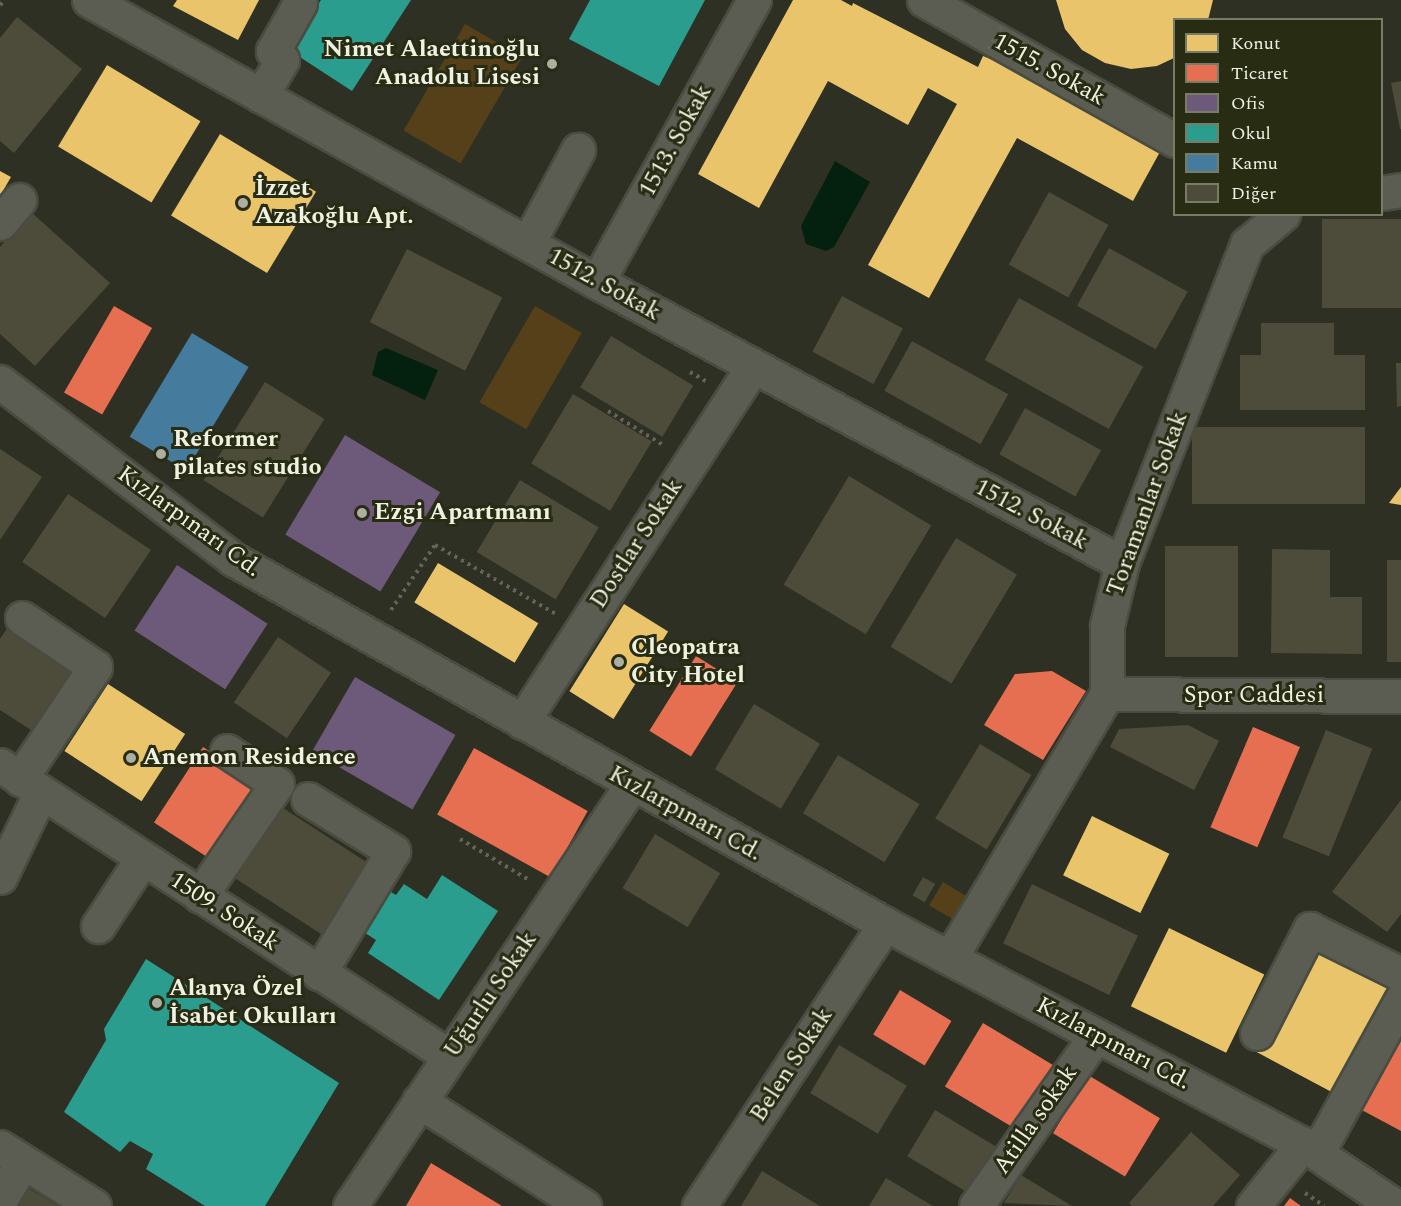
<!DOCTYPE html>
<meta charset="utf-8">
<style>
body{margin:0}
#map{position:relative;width:1401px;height:1206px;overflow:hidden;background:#2e3023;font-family:Spectral,serif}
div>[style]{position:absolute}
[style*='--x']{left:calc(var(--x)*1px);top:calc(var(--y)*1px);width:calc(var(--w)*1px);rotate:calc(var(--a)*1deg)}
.green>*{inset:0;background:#55401a;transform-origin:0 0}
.water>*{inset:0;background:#042110}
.homes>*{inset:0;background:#e9c46a;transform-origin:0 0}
.shops>*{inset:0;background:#e76f51;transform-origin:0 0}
.offices>*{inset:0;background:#6d597a;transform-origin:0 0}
.schools>*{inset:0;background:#2a9d8f}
.public>*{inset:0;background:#457b9d;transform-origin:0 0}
.building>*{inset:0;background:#4d4c3b;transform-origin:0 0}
.path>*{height:4px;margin-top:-2px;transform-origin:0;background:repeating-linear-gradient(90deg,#62635a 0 3px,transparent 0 7.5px)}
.roads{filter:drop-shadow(2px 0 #494c40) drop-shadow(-2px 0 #494c40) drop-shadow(0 2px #494c40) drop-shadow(0 -2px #494c40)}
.minor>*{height:33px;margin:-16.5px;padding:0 16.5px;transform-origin:16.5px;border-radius:16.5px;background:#5b5d53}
.path-bridge>*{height:4px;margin-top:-2px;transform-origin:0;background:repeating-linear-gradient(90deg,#62635a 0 3px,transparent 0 7.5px)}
.dots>*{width:16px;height:16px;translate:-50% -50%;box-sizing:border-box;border:3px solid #282c13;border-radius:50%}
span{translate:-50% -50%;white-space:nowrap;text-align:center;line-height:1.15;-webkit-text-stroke:6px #282c13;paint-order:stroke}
.poi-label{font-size:24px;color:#eff2e3;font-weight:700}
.right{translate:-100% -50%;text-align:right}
.left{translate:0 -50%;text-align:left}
.street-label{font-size:24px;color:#eff2e3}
.legend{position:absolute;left:1173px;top:18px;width:210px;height:198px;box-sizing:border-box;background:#282c13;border:2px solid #787b66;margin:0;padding:8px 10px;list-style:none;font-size:18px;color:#eff2e3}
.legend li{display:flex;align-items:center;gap:12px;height:30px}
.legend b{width:30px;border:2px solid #787b66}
</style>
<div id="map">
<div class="green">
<i style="left:465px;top:24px;width:66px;height:123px;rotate:30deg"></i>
<i style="left:535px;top:306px;width:54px;height:111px;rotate:30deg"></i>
<i style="left:943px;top:882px;width:27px;height:27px;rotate:31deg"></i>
</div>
<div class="water">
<i style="clip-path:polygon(835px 161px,870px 182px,834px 247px,826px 251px,806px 244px,801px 226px)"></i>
<i style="clip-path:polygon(386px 348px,438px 370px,425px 400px,372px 375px,378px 352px)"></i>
</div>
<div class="homes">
<i style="clip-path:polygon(177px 0,259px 0,238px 40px,173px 6px)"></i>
<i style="clip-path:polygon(793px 0,841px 0,852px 6px,853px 3px,978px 67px,983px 56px,1000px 63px,1161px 150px,1133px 201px,1017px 138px,929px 298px,868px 265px,957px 104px,928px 88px,908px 125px,828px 81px,759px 208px,698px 174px)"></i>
<i style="clip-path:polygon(1056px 0,1213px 0,1208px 20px,1174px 20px,1174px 58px,1157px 66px,1131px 69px,1105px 63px,1082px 50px,1065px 29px)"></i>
<i style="left:107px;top:65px;width:109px;height:95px;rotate:31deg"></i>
<i style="left:220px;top:134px;width:112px;height:95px;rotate:31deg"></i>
<i style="clip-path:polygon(0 171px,11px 177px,0 196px)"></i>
<i style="clip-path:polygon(1401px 487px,1401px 505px,1389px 503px)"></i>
<i style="left:438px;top:563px;width:117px;height:46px;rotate:31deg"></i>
<i style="left:624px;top:604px;width:52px;height:103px;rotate:32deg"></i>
<i style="left:108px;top:684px;width:92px;height:80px;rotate:33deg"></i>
<i style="left:1092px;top:816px;width:86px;height:66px;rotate:26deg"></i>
<i style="left:1169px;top:928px;width:106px;height:87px;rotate:26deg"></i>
<i style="left:1313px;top:945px;width:86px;height:121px;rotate:28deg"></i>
</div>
<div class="shops">
<i style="left:114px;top:306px;width:44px;height:100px;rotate:30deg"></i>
<i style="left:696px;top:656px;width:49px;height:88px;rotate:32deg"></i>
<i style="clip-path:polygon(1052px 671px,1086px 691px,1043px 760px,984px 725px,1015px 674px)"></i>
<i style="left:1253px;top:727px;width:51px;height:109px;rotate:23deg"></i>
<i style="left:203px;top:747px;width:73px;height:90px;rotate:33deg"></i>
<i style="left:474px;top:748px;width:130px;height:76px;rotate:29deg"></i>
<i style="left:900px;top:990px;width:60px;height:52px;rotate:31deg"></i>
<i style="left:983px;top:1023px;width:83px;height:74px;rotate:31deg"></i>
<i style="clip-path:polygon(1401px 1029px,1401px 1131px,1358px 1108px)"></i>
<i style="left:1088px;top:1075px;width:84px;height:68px;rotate:31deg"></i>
<i style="clip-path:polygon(431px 1163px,502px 1206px,406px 1206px)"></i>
<i style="clip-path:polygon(1290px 1198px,1301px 1206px,1284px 1206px)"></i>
</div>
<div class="offices">
<i style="left:345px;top:435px;width:111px;height:116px;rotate:31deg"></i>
<i style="left:177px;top:565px;width:108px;height:78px;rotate:33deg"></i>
<i style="left:355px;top:677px;width:116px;height:86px;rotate:30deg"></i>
</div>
<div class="schools">
<i style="clip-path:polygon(321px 0,411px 0,352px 91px,289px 50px)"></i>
<i style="clip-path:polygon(590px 0,705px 0,659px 86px,569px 39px)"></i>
<i style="clip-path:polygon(442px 875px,498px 911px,439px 1000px,368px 953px,376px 940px,359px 929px,386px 889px,396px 895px,404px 884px,427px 899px)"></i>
<i style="clip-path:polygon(146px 959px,339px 1083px,265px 1206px,205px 1206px,146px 1169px,153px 1154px,130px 1141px,120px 1152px,64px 1112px,106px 1040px,104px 1029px)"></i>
</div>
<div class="public">
<i style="left:192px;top:333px;width:66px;height:121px;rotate:31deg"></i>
</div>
<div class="building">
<i style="clip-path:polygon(17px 17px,82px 69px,14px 153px,0 141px,0 38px)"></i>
<i style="clip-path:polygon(1401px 81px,1401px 129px,1400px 129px,1391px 83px)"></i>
<i style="left:1049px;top:192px;width:68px;height:83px;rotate:29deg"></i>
<i style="clip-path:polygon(31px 212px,110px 283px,35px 366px,0 334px,0 247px)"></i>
<i style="left:1401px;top:219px;width:89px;height:79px;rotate:90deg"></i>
<i style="left:1109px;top:248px;width:90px;height:66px;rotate:29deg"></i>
<i style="left:407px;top:249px;width:107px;height:82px;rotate:27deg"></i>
<i style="left:842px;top:296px;width:69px;height:63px;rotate:28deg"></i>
<i style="left:1019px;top:298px;width:142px;height:71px;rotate:29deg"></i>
<i style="clip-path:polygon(1261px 323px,1334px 323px,1334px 355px,1365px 355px,1365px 410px,1240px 410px,1240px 355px,1261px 355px)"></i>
<i style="left:611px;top:336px;width:96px;height:60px;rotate:31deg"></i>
<i style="left:912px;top:341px;width:110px;height:57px;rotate:29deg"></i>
<i style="clip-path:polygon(1396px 363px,1401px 363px,1401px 406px,1397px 407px)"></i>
<i style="left:265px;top:382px;width:70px;height:116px;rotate:32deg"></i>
<i style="left:573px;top:394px;width:92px;height:81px;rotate:31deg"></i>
<i style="left:1025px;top:408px;width:87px;height:53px;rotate:29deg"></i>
<i style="left:1192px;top:427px;width:173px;height:77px"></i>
<i style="clip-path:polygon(0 449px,42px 477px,0 540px)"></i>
<i style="left:849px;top:476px;width:96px;height:127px;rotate:31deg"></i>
<i style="left:520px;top:480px;width:92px;height:84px;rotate:31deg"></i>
<i style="left:68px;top:494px;width:100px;height:82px;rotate:34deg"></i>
<i style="left:956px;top:538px;width:71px;height:127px;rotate:31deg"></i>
<i style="left:1165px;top:546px;width:73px;height:111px"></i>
<i style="clip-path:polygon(1272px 549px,1330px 550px,1330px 597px,1362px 597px,1362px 654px,1271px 653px)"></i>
<i style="left:1387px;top:560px;width:14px;height:102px"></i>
<i style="clip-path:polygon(12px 621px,86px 670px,42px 737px,0 710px,0 639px)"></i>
<i style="left:278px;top:637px;width:64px;height:79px;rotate:34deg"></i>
<i style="left:754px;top:704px;width:77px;height:76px;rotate:31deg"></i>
<i style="clip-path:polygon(1188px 725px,1219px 741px,1194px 790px,1110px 747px,1119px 729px)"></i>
<i style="left:1326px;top:730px;width:50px;height:116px;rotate:22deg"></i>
<i style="left:980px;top:744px;width:60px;height:87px;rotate:31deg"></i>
<i style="left:838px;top:755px;width:95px;height:68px;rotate:31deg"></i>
<i style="clip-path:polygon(1401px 800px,1401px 914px,1387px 932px,1332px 892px)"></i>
<i style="left:280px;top:806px;width:118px;height:85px;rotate:33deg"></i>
<i style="left:655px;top:834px;width:76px;height:63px;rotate:31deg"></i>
<i style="left:923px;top:877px;width:14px;height:21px;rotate:30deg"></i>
<i style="left:1032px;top:884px;width:118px;height:66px;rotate:26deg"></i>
<i style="left:839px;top:1045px;width:79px;height:56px;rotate:31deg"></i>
<i style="left:935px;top:1110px;width:72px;height:54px;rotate:31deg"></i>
<i style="clip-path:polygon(1191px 1132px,1240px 1175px,1213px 1206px,1132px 1206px,1129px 1203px)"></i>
<i style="clip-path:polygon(762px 1171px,820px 1206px,741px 1206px)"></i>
<i style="clip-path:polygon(1021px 1175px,1072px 1206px,1004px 1203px)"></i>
<i style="clip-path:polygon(886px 1178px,933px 1206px,869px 1206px)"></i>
<i style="clip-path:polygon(26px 1187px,58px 1206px,15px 1206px)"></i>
</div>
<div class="path">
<i style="--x:0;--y:5;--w:7;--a:-45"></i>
<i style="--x:690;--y:372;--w:20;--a:30"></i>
<i style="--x:608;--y:411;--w:65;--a:31.7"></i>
<i style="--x:391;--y:610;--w:78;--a:-55.9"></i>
<i style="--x:435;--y:545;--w:139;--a:29.7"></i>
<i style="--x:460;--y:839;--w:80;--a:30.7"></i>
<i style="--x:1305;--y:1193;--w:23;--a:34"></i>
</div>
<div class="roads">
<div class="minor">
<i style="--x:89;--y:0;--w:581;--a:29.04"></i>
<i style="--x:597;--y:282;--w:595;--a:28.16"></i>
<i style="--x:924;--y:0;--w:287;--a:29.2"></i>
<i style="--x:261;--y:96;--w:42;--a:-59.7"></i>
<i style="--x:282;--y:60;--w:13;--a:-135"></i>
<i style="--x:273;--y:51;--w:55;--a:-60.6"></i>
<i style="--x:1382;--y:193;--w:19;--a:-9"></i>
<i style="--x:0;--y:223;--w:30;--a:-50"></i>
<i style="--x:528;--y:243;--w:106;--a:-61.7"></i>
<i style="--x:597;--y:282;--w:323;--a:-60.9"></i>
<i style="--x:0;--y:382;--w:293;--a:37.2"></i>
<i style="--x:233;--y:559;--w:747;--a:29.24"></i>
<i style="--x:885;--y:924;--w:472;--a:27.8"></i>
<i style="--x:1303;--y:1144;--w:111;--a:34"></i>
<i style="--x:1107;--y:694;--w:294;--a:0.4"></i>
<i style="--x:522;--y:722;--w:424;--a:-57"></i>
<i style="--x:0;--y:765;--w:535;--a:32.95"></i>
<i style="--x:20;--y:779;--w:135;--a:-56.2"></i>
<i style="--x:95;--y:667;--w:88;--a:-146.1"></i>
<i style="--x:308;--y:799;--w:100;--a:31.5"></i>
<i style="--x:393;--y:851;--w:143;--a:121.2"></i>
<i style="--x:0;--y:877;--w:92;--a:-64.3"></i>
<i style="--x:200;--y:896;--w:136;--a:-55.5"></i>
<i style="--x:277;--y:784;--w:60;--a:-146.6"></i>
<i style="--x:98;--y:926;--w:80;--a:-56.7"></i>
<i style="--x:950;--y:958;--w:307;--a:-59.3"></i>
<i style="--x:1107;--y:694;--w:69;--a:-90"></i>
<i style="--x:1107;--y:625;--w:64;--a:-76.4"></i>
<i style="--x:1122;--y:563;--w:343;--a:-68.6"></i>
<i style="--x:1247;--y:244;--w:47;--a:-39.8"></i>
<i style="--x:1257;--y:1033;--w:117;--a:-63"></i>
<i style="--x:1310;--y:929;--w:102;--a:26.3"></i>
<i style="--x:419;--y:1101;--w:196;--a:32.5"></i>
<i style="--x:0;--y:1147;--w:111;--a:32.1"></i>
<i style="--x:1317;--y:1153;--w:175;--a:-61.2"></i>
<i style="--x:0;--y:1200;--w:44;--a:-58.8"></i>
<i style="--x:350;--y:1206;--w:508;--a:-56.25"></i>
<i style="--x:699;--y:1206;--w:338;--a:-56.6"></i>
<i style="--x:976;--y:1206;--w:209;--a:-54.9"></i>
<i style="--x:1253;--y:1206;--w:80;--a:-51.1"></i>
</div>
</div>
<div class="path-bridge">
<i style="--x:988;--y:49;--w:28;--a:-58"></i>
</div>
<div class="dots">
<i style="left:552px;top:64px;background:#abaea0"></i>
<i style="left:243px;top:203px;background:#abaea0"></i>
<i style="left:161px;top:454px;background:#abaea0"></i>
<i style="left:362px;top:513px;background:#abaea0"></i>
<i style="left:619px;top:662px;background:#abaea0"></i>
<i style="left:131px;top:758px;background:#abaea0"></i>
<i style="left:157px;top:1003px;background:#abaea0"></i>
</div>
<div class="poi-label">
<span class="right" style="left:540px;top:64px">Nimet Alaettinoğlu<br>Anadolu Lisesi</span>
<span class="left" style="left:255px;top:203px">İzzet<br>Azakoğlu Apt.</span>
<span class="left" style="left:173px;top:454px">Reformer<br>pilates studio</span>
<span class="left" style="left:374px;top:513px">Ezgi Apartmanı</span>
<span class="left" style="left:631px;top:662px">Cleopatra<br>City Hotel</span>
<span class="left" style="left:143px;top:758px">Anemon Residence</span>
<span class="left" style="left:169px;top:1003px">Alanya Özel<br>İsabet Okulları</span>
</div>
<div class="street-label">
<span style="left:1049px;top:70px;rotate:29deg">1515. Sokak</span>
<span style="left:676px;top:141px;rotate:-61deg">1513. Sokak</span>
<span style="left:604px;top:285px;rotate:29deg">1512. Sokak</span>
<span style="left:1148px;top:504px;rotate:-70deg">Toramanlar Sokak</span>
<span style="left:1031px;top:515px;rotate:28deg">1512. Sokak</span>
<span style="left:189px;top:522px;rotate:36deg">Kızlarpınarı Cd.</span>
<span style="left:637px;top:544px;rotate:-57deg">Dostlar Sokak</span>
<span style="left:1254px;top:696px">Spor Caddesi</span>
<span style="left:685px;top:814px;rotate:29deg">Kızlarpınarı Cd.</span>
<span style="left:224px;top:912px;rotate:33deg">1509. Sokak</span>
<span style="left:491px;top:995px;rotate:-56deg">Uğurlu Sokak</span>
<span style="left:1113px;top:1044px;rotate:28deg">Kızlarpınarı Cd.</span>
<span style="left:792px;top:1065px;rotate:-57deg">Belen Sokak</span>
<span style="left:1036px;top:1120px;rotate:-55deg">Atilla sokak</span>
</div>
<ul class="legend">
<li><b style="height:16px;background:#e9c46a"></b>Konut</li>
<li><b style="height:16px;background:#e76f51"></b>Ticaret</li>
<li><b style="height:16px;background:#6d597a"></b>Ofis</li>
<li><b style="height:16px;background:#2a9d8f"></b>Okul</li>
<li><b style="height:16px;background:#457b9d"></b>Kamu</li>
<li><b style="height:16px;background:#4d4c3b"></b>Diğer</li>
</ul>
</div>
